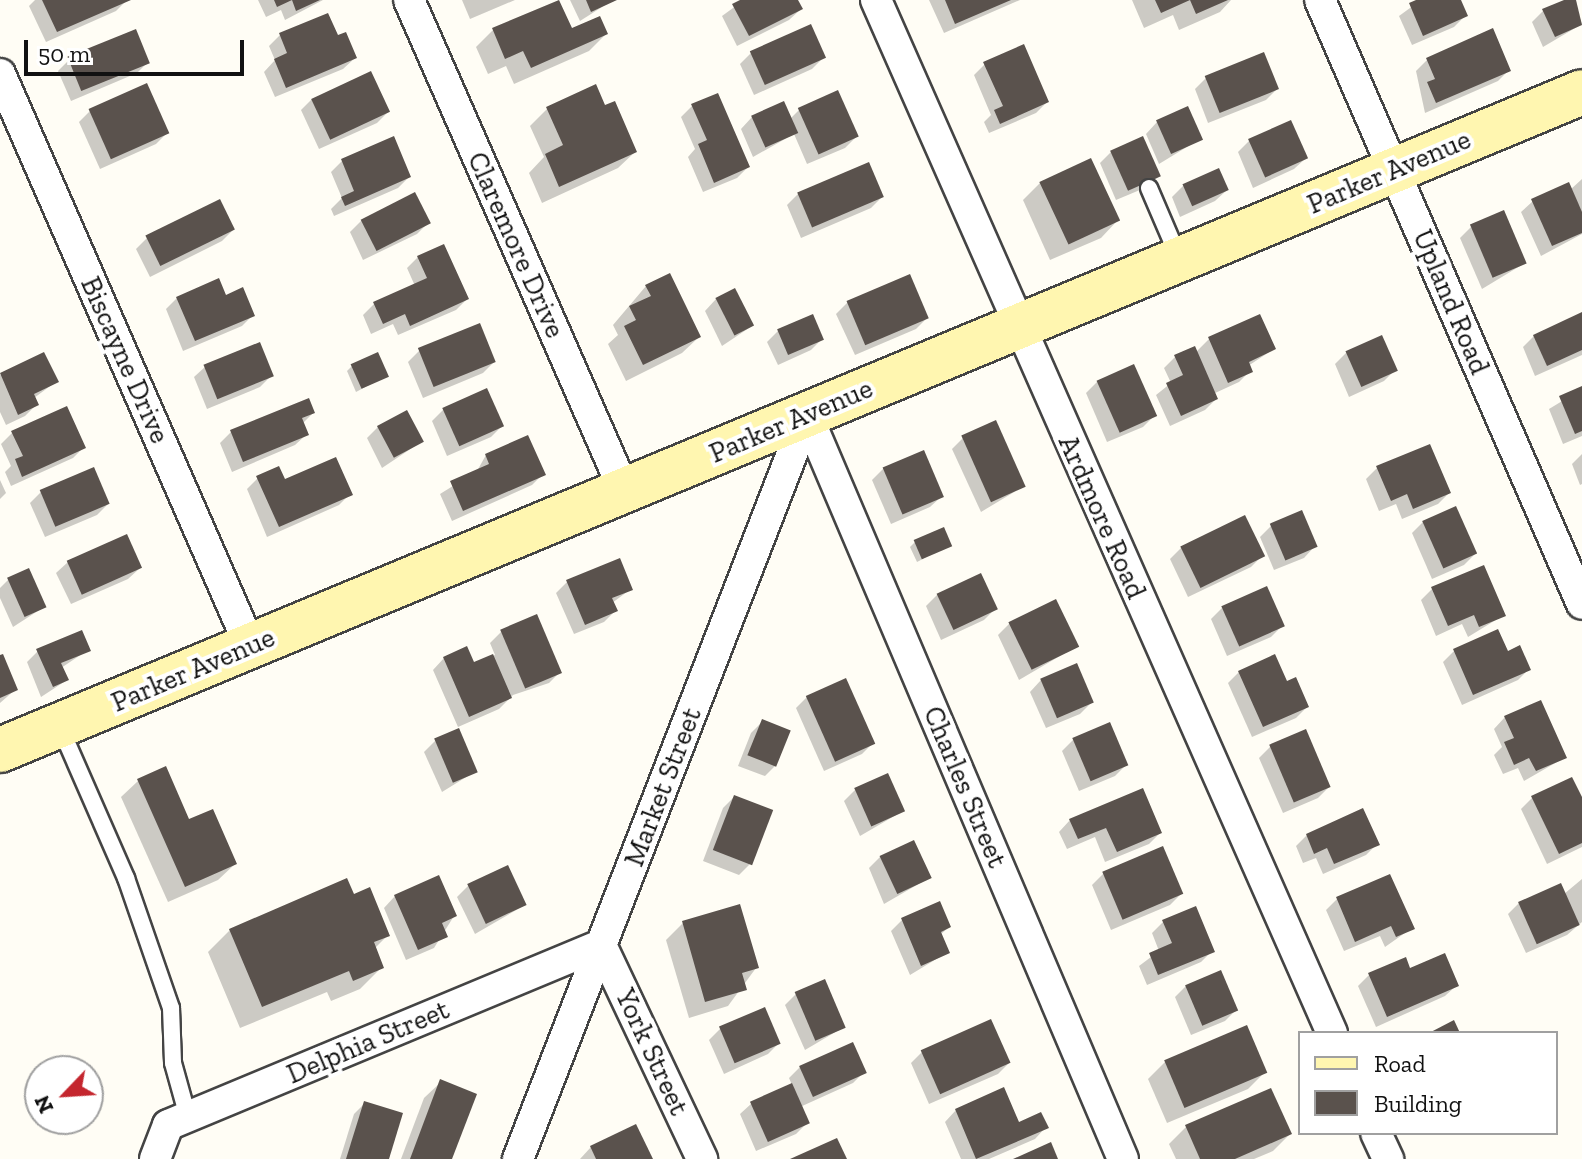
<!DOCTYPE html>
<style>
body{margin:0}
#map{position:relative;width:1582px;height:1159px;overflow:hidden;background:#fffdf5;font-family:"Zilla Slab",serif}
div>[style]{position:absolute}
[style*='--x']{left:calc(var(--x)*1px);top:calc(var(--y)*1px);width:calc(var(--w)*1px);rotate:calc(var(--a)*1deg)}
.shadow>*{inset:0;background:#0003}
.building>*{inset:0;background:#5a524d;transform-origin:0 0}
.roads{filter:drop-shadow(2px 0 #444) drop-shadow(-2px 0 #444) drop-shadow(0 2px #444) drop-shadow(0 -2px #444)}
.lane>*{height:16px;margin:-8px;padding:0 8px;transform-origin:8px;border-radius:8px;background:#fff}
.street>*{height:30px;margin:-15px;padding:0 15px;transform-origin:15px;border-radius:15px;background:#fff}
.secondary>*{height:44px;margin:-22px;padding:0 22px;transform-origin:22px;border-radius:22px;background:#fff6b0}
span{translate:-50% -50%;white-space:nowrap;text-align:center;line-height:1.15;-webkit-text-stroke:8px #fff;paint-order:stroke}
.street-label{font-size:28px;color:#111}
.legend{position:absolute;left:1298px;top:1031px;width:260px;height:104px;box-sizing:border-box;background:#fff;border:2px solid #a0a0a0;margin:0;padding:10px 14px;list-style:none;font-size:24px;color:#111}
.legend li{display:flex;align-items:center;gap:16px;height:40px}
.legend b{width:40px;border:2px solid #a0a0a0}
.north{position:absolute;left:24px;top:1055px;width:80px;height:80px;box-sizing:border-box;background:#fff;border:2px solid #a0a0a0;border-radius:50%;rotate:245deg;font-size:22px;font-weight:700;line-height:32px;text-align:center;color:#111}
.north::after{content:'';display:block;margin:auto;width:28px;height:36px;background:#c4262e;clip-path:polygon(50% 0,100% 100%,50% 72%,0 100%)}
.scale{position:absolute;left:24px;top:40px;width:220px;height:36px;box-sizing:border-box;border:4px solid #111;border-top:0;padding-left:10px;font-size:24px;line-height:28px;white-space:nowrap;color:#111;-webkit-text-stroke:6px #fff;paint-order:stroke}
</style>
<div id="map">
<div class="shadow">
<i style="clip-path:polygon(35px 0,127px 0,116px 11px,46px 42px,29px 6px)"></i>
<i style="clip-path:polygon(258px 0,323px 0,285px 20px,281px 10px,266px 17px)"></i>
<i style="clip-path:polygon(462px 0,515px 0,470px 19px)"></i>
<i style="clip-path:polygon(570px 0,613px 0,580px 21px)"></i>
<i style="clip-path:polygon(744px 0,796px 0,801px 9px,789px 20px,737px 46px,722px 16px)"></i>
<i style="clip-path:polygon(929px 0,1020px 0,944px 33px)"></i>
<i style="clip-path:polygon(1132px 0,1231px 0,1220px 12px,1179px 30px,1173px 15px,1144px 28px)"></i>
<i style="clip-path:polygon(1421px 0,1459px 0,1465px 16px,1454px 27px,1412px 45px,1399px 16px)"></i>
<i style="clip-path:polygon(1573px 0,1582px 24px,1543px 47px,1532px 22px,1543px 11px)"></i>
<i style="clip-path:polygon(810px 27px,823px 58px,812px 69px,754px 95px,740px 64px,751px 53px)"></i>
<i style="clip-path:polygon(493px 30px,571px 31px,606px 34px,589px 51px,514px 84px,506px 66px,488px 74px,476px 47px)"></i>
<i style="clip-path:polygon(280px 35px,336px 38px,355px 58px,343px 69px,275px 97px,264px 72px,275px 60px,269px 46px)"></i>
<i style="clip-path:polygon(69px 60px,148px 62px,137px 73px,71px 101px,58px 71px)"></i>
<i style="clip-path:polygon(1427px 60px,1509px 70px,1498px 81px,1425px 113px,1416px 71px)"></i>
<i style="clip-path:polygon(985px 64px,1047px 102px,1036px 113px,989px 133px,984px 122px,991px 115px,974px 75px)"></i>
<i style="clip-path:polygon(1206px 78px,1277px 89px,1266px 100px,1208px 123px,1195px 89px)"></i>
<i style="clip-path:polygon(312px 99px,388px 112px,377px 123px,319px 149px,301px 110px)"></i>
<i style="clip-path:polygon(692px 106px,748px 167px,737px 178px,703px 192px,688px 157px,695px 149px,681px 117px)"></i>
<i style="clip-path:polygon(604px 108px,635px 152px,618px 168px,542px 203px,529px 173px,544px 157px,530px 126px,547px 109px)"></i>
<i style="clip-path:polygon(799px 110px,856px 137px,845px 148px,807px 164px,794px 134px,753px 157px,741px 129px,752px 117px,790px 119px)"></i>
<i style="clip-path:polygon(90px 111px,167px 133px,156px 144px,100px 169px,79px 122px)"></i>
<i style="clip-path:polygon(1157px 122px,1200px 139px,1159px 164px,1146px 134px)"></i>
<i style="clip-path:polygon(1249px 141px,1306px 158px,1294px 169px,1253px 188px,1238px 152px)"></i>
<i style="clip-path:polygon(1111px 152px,1159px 176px,1147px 187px,1116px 200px,1100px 163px)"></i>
<i style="clip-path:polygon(342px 161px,409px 177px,398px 188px,334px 216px,331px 209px,342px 198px,331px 172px)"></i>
<i style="clip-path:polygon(1582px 179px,1582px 234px,1541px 256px,1521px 212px,1533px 201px,1570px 190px)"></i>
<i style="clip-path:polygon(1040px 183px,1117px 221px,1101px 238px,1050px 260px,1023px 200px)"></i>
<i style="clip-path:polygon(1183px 186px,1227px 190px,1215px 201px,1180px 217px,1172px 197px)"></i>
<i style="clip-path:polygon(798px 194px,882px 197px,871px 208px,801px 238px,787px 205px)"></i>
<i style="clip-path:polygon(414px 195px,428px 223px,417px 234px,363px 260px,350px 232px,361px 221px)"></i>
<i style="clip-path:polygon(1471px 227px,1525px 263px,1482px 289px,1460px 238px)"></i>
<i style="clip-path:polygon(233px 230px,222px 241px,150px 277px,136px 249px,147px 238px)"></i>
<i style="clip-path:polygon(418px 257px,467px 299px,456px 310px,398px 335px,393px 324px,371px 334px,363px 315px,374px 304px,415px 286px,407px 268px)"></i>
<i style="clip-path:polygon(646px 286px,699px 337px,682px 353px,626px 381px,608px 344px,618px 335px,613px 325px)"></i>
<i style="clip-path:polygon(225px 297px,253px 315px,242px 326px,183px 351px,166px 309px,177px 298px)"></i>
<i style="clip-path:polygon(716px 299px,752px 326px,722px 346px,705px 311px)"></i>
<i style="clip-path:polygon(847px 303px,927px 318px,916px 329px,855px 355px,836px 314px)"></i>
<i style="clip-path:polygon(1582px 315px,1582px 355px,1535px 376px,1523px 347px,1534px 336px)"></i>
<i style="clip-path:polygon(778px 331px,822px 339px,811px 350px,778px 365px,767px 342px)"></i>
<i style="clip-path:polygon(1209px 339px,1274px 349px,1248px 366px,1250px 371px,1239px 382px,1213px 394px,1216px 399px,1205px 410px,1170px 426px,1156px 395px,1171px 383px,1164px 368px,1175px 357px,1195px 353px)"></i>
<i style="clip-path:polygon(419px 351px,494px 362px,483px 373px,423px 398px,408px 362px)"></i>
<i style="clip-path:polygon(1346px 353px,1395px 370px,1384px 381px,1349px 397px,1335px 364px)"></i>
<i style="clip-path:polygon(43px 354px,57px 381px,34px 398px,36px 405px,25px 416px,6px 425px,0 412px,0 375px)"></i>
<i style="clip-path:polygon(206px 366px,271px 376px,260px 387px,207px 409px,194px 377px)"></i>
<i style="clip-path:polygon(352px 366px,386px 376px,356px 392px,347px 371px)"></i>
<i style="clip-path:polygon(1097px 382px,1154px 416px,1143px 427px,1107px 442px,1086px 393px)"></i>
<i style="clip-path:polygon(1582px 389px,1582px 436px,1563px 444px,1549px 409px)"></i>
<i style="clip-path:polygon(443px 410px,502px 426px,491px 437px,447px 456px,432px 421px)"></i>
<i style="clip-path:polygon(313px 413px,302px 424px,307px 434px,295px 445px,232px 472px,220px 443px,231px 432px)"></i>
<i style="clip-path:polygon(378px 427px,421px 442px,382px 468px,367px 438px)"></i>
<i style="clip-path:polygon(12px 433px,84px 447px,73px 458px,11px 486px,5px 472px,11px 466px,1px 444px)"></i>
<i style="clip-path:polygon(963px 438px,1024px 486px,981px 512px,952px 449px)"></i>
<i style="clip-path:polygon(1582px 454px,1582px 484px,1580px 485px,1572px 464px)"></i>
<i style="clip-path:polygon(486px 455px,543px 474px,532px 485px,452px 521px,440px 494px,477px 471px)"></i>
<i style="clip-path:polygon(1377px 468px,1449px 493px,1438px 504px,1402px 519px,1396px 504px,1379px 511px,1366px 479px)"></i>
<i style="clip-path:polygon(883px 469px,942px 496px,930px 507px,891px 524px,872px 480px)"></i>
<i style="clip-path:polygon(258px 478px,284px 482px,350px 494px,339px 505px,267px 537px,247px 489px)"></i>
<i style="clip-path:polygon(0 480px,6px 493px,0 499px)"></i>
<i style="clip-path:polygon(41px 492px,108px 504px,97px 515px,45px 537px,30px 503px)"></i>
<i style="clip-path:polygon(1423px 522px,1475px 554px,1464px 565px,1432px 579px,1412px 533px)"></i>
<i style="clip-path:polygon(1271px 526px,1315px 546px,1304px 558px,1274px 570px,1260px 537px)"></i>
<i style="clip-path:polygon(915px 542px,950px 545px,917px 562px,910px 547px)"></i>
<i style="clip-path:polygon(1181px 548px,1262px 556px,1251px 567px,1188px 597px,1170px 559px)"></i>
<i style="clip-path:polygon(68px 562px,140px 568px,128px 579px,71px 604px,56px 573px)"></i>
<i style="clip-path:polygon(8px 580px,44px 607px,13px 627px,0 598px,0 588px)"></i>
<i style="clip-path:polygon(567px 582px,631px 589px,612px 603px,615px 611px,604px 622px,574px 634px,556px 593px)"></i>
<i style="clip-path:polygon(1432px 589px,1504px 615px,1468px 637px,1462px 624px,1436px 636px,1421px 600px)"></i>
<i style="clip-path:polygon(937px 595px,995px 609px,984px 620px,941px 640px,926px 606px)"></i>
<i style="clip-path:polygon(1222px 608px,1282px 626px,1271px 637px,1227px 656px,1211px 619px)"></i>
<i style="clip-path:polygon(1009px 624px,1077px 646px,1019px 680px,998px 635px)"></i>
<i style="clip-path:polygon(501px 632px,560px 672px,549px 683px,513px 695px,499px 709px,458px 727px,433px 670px,444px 658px,473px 665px,495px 655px,490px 643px)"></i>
<i style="clip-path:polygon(1497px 632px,1507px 653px,1529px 669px,1518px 680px,1462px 705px,1443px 662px,1454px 651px)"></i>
<i style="clip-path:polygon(88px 650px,61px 668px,67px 680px,41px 697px,27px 662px,38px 651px)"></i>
<i style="clip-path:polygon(0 657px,16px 689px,0 703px)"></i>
<i style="clip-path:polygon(1239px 672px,1286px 683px,1307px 707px,1296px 718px,1252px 737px,1228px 683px)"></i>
<i style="clip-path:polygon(1041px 680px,1091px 703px,1080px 714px,1046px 728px,1030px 692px)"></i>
<i style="clip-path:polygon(807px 697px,873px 743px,862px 754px,824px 771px,796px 708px)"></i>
<i style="clip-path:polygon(1505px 717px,1564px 758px,1524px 781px,1518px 768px,1503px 774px,1494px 755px,1502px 747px,1494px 729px)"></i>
<i style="clip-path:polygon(762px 722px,776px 765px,765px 776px,738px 766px,751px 733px)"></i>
<i style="clip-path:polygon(1073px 740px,1126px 765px,1115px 776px,1079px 791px,1062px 751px)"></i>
<i style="clip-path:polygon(435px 741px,476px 771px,442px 792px,424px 752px)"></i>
<i style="clip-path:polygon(1270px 747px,1329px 787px,1318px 798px,1283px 813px,1259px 758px)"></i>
<i style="clip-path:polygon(138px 781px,235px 864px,218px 880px,168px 902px,121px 797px)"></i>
<i style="clip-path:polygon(855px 790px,903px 811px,860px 836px,844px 801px)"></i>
<i style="clip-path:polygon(734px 797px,750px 864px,739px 875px,703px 861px,723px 808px)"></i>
<i style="clip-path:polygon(1532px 798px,1582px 802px,1582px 847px,1547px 864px,1521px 809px)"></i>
<i style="clip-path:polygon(1070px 820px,1160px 833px,1149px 844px,1105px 862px,1095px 837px,1067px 849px,1059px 832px)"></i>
<i style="clip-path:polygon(1307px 835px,1377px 844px,1366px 855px,1323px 874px,1316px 858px,1303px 863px,1296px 846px)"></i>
<i style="clip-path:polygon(913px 842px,929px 878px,884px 904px,869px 868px,880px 857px)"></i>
<i style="clip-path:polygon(1103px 874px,1181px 894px,1170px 905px,1111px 930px,1092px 885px)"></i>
<i style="clip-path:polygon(1582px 879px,1582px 922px,1567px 935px,1526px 953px,1508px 914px,1519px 903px,1564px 894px)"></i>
<i style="clip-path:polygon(468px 886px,525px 905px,475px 934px,457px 897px)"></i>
<i style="clip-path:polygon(352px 896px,388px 935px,374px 949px,382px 967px,360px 989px,331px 1001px,327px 992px,240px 1028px,208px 952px,230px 930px)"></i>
<i style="clip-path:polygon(395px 896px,454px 916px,434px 948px,406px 960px,384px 908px)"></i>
<i style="clip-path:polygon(1337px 899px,1412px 928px,1385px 947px,1380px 936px,1344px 951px,1326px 910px)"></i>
<i style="clip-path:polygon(902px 920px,949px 927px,940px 935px,948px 952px,910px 975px,891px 931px)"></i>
<i style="clip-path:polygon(1163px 922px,1212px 951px,1201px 962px,1147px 985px,1139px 966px,1159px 951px,1152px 933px)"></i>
<i style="clip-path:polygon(683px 923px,756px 968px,728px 1006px,689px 1018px,666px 940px)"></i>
<i style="clip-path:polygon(1409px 971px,1457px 985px,1445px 996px,1376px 1027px,1358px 986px,1369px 975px)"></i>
<i style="clip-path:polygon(1186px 986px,1236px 1010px,1225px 1021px,1191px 1035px,1175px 997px)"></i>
<i style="clip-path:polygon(796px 994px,844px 1027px,805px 1050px,785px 1005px)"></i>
<i style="clip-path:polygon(764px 1010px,779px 1043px,768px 1054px,724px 1074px,709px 1040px,720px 1029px)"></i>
<i style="clip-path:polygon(1246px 1027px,1265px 1072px,1248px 1089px,1167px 1123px,1148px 1079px,1165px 1062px)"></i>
<i style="clip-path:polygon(922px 1052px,1009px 1063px,998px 1074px,929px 1104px,911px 1063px)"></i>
<i style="clip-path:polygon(800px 1067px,864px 1072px,853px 1083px,800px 1107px,807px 1123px,796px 1134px,756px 1151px,740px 1114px,752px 1103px,792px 1085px,789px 1078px)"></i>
<i style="clip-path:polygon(441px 1082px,450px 1159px,401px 1159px,424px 1098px)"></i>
<i style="clip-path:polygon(1270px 1090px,1290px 1134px,1273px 1151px,1254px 1159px,1176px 1159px,1169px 1144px,1186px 1127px)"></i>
<i style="clip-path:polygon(365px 1103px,386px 1159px,340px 1159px,354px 1114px)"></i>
<i style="clip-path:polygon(956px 1110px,1018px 1125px,1046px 1127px,1035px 1139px,989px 1159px,961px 1159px,945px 1122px)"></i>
<i style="clip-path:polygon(591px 1147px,650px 1159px,580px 1159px)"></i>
</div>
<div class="building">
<i style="clip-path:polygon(42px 0,131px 0,57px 32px)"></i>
<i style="clip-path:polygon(274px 0,320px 0,296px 11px,292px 0,277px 7px)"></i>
<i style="clip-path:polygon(559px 0,572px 28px,600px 16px,608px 34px,531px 68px,523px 51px,505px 59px,492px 28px)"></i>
<i style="clip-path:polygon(586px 0,617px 0,591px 12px)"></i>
<i style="clip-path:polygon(740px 0,798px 0,803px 9px,749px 36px,732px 4px)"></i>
<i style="clip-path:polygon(945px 0,1011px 0,955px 24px)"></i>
<i style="clip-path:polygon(1155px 0,1228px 0,1196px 14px,1190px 0,1161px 13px)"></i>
<i style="clip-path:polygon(1416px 0,1461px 0,1468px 16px,1423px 36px,1409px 3px)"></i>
<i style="clip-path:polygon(1564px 0,1576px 0,1582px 25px,1555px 37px,1542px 9px)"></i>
<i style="clip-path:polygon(328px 13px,338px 35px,346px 32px,357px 58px,286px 88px,274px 59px,287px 53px,279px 33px)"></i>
<i style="left:811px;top:24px;width:37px;height:67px;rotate:66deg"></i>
<i style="clip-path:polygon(1493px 28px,1511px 71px,1436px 103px,1427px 82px,1435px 79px,1426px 58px)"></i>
<i style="left:136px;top:29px;width:37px;height:74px;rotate:68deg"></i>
<i style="clip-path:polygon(1024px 44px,1049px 102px,1000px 124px,994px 110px,1003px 106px,983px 62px)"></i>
<i style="left:1264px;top:52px;width:40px;height:64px;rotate:68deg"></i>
<i style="left:371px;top:71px;width:45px;height:66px;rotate:65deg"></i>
<i style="left:147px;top:83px;width:55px;height:64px;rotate:66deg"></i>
<i style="clip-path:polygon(596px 84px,605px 105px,615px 101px,637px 152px,559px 187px,545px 154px,563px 145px,546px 107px)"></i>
<i style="left:838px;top:90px;width:51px;height:44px;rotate:66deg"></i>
<i style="clip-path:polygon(718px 93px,750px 167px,714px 183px,698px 144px,707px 140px,691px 104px)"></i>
<i style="left:784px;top:101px;width:35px;height:36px;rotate:66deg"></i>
<i style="left:1188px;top:106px;width:37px;height:35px;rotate:66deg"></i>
<i style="left:1291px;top:120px;width:42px;height:47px;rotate:66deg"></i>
<i style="clip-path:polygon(394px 136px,411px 177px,345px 206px,341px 197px,354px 191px,341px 159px)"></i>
<i style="left:1143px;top:136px;width:44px;height:36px;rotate:66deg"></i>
<i style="left:1091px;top:158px;width:69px;height:57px;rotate:65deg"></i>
<i style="left:869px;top:162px;width:38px;height:78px;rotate:67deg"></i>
<i style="left:1219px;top:168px;width:24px;height:40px;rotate:66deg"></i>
<i style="clip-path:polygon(1569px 182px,1582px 212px,1582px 233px,1552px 246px,1531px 199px)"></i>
<i style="left:415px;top:192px;width:35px;height:61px;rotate:63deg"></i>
<i style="left:220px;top:199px;width:34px;height:83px;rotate:64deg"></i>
<i style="left:1504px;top:210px;width:58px;height:37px;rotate:67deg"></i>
<i style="clip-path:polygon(444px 244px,469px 299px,410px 326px,405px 314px,383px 324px,373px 302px,427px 278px,417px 256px)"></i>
<i style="clip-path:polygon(670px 273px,701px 337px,643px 365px,624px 326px,636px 320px,629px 306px,651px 296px,645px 285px)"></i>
<i style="left:910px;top:274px;width:48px;height:69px;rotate:67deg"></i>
<i style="clip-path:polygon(219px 278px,226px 295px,243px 287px,255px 316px,195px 341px,176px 297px)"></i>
<i style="left:735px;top:288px;width:42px;height:22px;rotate:63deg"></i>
<i style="clip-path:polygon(1582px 312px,1582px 350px,1547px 366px,1533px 335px)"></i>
<i style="left:813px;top:314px;width:28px;height:39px;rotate:67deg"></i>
<i style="clip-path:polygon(1260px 314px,1276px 349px,1249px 362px,1253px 372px,1228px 383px,1208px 337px)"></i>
<i style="left:480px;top:323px;width:42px;height:67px;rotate:68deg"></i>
<i style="left:1382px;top:335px;width:39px;height:40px;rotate:66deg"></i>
<i style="left:260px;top:342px;width:37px;height:61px;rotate:68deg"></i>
<i style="clip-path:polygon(1195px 346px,1218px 399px,1181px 416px,1166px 383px,1183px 375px,1174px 355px)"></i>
<i style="clip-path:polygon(44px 352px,59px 382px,34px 394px,39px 405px,18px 415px,0 373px)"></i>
<i style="left:378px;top:352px;width:27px;height:30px;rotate:66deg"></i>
<i style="left:1134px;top:364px;width:57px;height:41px;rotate:66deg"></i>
<i style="clip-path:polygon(1582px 386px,1582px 431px,1575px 434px,1559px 396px)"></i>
<i style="left:487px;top:388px;width:42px;height:49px;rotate:66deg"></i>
<i style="clip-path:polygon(309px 398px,315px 413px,302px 418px,309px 435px,243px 462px,230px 430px)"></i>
<i style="clip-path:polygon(67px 406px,86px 448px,22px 477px,15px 459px,23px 456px,11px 431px)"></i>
<i style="left:407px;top:410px;width:36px;height:34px;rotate:62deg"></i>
<i style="left:996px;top:420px;width:73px;height:38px;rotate:66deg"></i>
<i style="clip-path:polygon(528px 435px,546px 475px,463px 511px,450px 481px,489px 464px,485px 454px)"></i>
<i style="clip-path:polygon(1430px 444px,1451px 493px,1413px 509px,1407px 494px,1391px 501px,1376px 466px)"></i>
<i style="left:924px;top:450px;width:51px;height:45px;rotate:67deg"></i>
<i style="clip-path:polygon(336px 457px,353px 495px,279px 527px,256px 476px,279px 466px,285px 479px)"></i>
<i style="left:94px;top:467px;width:40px;height:59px;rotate:67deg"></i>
<i style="left:1456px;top:506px;width:52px;height:37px;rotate:66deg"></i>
<i style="left:1302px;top:510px;width:40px;height:35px;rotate:67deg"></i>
<i style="left:1245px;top:515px;width:46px;height:72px;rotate:64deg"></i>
<i style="left:944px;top:527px;width:21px;height:33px;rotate:67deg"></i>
<i style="left:127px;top:534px;width:37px;height:66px;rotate:66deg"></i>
<i style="clip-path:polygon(620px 558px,633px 590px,612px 598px,618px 611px,585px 625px,566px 580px)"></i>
<i style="clip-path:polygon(1484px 565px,1506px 616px,1479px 627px,1474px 615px,1448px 626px,1431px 587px)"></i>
<i style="left:29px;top:568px;width:43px;height:24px;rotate:66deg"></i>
<i style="left:981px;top:573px;width:40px;height:49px;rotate:65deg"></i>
<i style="left:1267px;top:586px;width:44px;height:50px;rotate:66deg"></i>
<i style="left:1056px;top:599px;width:53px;height:53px;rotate:64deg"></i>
<i style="left:537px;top:614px;width:64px;height:40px;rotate:67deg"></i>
<i style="clip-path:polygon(1498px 629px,1508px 651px,1520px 645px,1531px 670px,1473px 695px,1453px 649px)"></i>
<i style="clip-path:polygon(82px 630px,91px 651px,61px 663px,69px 680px,53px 687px,36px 649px)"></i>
<i style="clip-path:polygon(467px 646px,474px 662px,493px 654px,512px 698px,469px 717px,443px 657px)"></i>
<i style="clip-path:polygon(3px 654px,18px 690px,0 698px,0 655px)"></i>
<i style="clip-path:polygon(1275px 654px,1287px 681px,1296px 677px,1309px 707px,1263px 727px,1238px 671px)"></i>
<i style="left:1077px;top:663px;width:43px;height:40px;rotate:67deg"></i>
<i style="left:846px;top:678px;width:72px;height:44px;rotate:66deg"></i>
<i style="clip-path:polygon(1541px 700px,1567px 758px,1536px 771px,1529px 758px,1514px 765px,1504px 742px,1514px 738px,1504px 716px)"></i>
<i style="left:762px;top:719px;width:31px;height:39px;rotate:22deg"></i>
<i style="left:1110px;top:722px;width:47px;height:41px;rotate:67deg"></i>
<i style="left:459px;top:728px;width:48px;height:27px;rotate:67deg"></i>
<i style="left:1306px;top:729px;width:63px;height:40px;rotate:67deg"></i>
<i style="clip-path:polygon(166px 766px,189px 819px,213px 809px,237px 864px,185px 887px,137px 779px)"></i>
<i style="left:888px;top:773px;width:42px;height:37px;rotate:66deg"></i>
<i style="clip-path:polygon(1572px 777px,1582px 797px,1582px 843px,1559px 854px,1531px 796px)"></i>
<i style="clip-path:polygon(1143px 788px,1162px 833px,1117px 852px,1106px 828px,1078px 839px,1069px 819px)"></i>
<i style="left:734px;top:795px;width:42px;height:59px;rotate:21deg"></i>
<i style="clip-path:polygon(1363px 808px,1380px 845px,1334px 864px,1327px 848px,1314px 854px,1306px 834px)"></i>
<i style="left:914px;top:840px;width:42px;height:38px;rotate:65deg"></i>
<i style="left:1163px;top:846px;width:52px;height:66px;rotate:67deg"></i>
<i style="left:508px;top:865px;width:44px;height:45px;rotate:65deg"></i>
<i style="clip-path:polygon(1390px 874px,1415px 929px,1396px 937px,1391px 926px,1355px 942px,1336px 897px)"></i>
<i style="clip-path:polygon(439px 875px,457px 916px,442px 923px,448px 937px,418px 950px,394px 895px)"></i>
<i style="clip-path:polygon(347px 878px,354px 894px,370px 887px,390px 936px,374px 942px,384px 968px,353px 981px,349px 971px,262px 1007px,229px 929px)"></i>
<i style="left:1561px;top:883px;width:46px;height:47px;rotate:66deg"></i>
<i style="clip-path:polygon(940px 901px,951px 927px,941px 932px,950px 953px,921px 966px,901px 918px)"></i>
<i style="clip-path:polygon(740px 904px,759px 968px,742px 973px,747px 990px,705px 1002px,682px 921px)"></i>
<i style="clip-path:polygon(1196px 906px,1215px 952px,1158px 975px,1149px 953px,1172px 943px,1162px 920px)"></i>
<i style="clip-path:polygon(1445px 953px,1459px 986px,1387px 1017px,1368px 973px,1406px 957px,1410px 968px)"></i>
<i style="left:1221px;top:970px;width:44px;height:39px;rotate:67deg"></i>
<i style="left:825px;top:979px;width:53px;height:33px;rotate:67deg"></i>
<i style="left:765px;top:1007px;width:40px;height:50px;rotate:67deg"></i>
<i style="left:991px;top:1019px;width:48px;height:77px;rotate:66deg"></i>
<i style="clip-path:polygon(1454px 1020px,1460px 1033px,1429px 1033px)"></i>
<i style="left:1247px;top:1025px;width:52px;height:90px;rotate:67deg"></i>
<i style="left:853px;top:1042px;width:34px;height:59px;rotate:66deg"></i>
<i style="clip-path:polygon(440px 1079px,477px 1094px,452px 1159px,410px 1159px)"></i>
<i style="left:792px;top:1083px;width:44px;height:46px;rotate:66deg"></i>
<i style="clip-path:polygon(1004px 1087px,1019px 1122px,1041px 1112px,1049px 1128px,976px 1159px,955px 1109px)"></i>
<i style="clip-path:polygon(1271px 1088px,1292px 1134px,1235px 1159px,1200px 1159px,1185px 1125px)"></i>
<i style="clip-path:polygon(364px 1101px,403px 1113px,389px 1159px,346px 1159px)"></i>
<i style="clip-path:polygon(636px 1124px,653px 1159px,596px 1159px,590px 1146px)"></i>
<i style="clip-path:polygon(837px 1138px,847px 1159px,790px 1159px)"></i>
<i style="clip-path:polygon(1051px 1142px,1058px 1159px,1013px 1159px)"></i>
</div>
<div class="roads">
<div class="lane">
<i style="--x:1149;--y:188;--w:76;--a:66.8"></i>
<i style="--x:60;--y:727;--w:165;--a:66.4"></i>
<i style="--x:126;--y:878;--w:138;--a:70.9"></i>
<i style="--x:171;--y:1008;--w:55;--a:87.9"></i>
<i style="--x:173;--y:1063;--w:56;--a:74.5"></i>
</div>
<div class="street">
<i style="--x:409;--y:0;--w:535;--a:66.31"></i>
<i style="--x:876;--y:0;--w:1129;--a:66.18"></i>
<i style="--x:1320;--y:0;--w:658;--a:66.55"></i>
<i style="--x:0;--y:74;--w:624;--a:66.39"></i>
<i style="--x:807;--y:415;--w:808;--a:66.99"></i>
<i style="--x:1376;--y:1133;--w:29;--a:65"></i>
<i style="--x:155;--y:1159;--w:36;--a:-69"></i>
<i style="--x:168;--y:1125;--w:469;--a:-22.6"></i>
<i style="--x:601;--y:945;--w:237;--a:64.7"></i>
<i style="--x:518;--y:1159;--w:798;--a:-68.77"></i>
</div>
<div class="secondary">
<i style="--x:0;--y:750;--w:1713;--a:-22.58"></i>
</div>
</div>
<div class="street-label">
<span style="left:1389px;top:172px;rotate:-23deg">Parker Avenue</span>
<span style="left:516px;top:245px;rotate:66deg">Claremore Drive</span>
<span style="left:1451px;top:302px;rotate:67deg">Upland Road</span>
<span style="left:125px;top:360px;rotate:66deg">Biscayne Drive</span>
<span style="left:791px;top:421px;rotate:-23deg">Parker Avenue</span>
<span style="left:1102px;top:517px;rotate:66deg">Ardmore Road</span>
<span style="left:193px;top:670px;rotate:-23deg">Parker Avenue</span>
<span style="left:663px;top:787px;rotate:-69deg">Market Street</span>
<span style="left:965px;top:787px;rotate:67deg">Charles Street</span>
<span style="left:368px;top:1042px;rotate:-23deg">Delphia Street</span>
<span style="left:652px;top:1052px;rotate:65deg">York Street</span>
</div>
<ul class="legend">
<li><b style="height:10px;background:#fff6b0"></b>Road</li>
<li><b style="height:22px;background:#5a524d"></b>Building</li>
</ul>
<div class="north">N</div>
<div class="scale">50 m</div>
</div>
